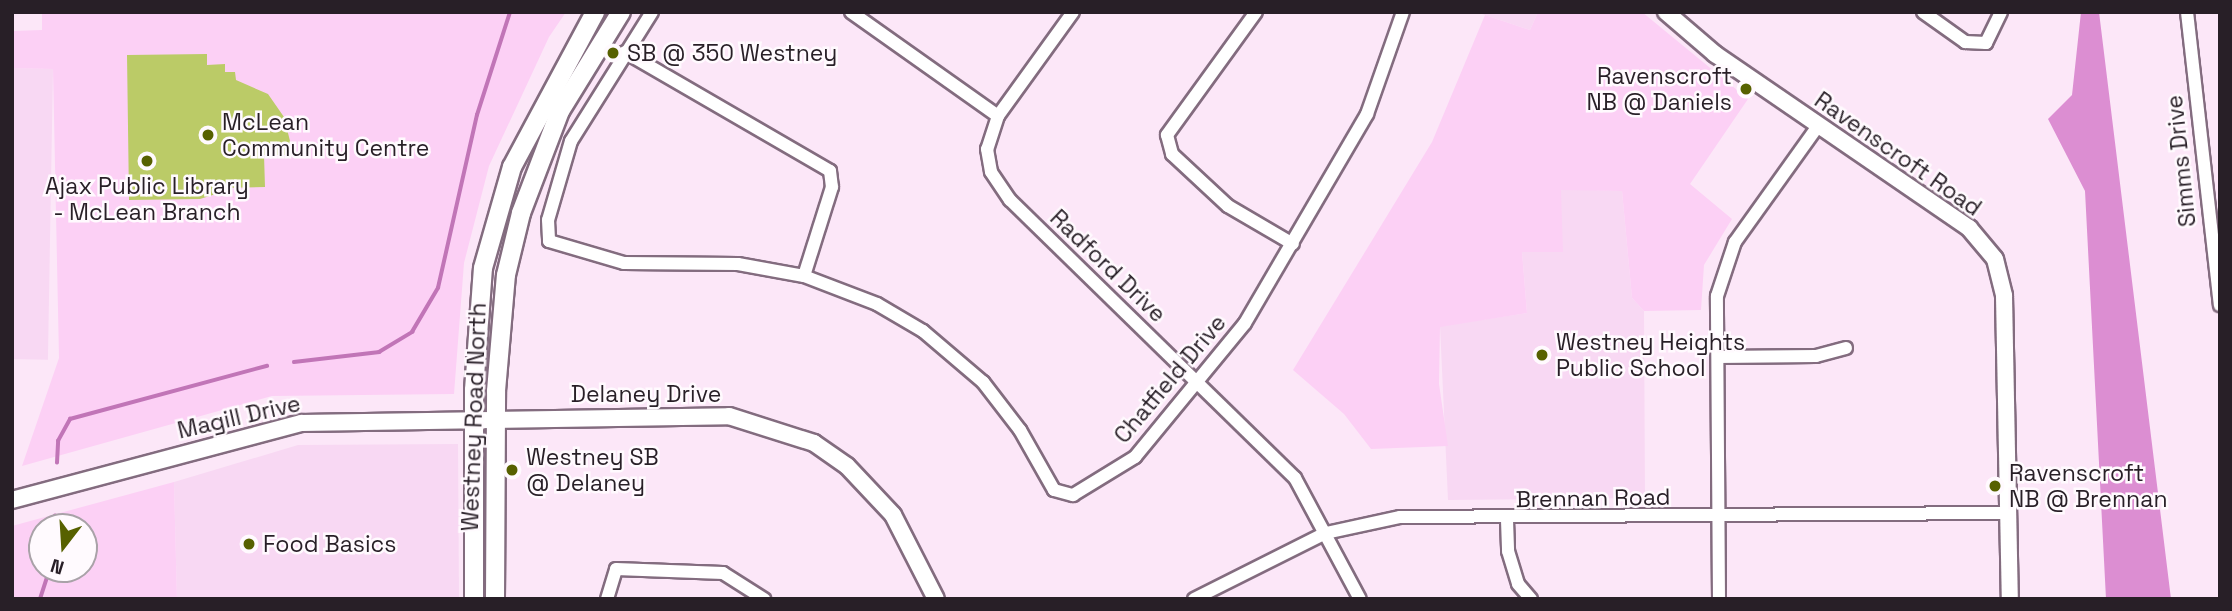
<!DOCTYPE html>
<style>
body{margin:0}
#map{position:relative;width:2232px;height:611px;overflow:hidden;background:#fce7f8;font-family:"Space Grotesk",sans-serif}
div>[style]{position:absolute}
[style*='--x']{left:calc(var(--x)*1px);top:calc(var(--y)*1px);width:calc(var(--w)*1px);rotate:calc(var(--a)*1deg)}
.built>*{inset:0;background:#f8d8f3;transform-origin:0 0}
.green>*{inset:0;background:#fcd0f5}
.forest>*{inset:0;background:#dc8ed2}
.stream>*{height:3.5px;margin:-1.75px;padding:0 1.75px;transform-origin:1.75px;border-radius:1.75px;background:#c175b7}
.building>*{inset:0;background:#bbcb67}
.roads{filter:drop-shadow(2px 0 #836c7f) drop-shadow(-2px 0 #836c7f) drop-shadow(0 2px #836c7f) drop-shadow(0 -2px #836c7f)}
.minor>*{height:12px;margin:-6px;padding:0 6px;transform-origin:6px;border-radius:6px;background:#fff}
.tertiary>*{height:16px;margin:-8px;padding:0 8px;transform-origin:8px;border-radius:8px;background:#fff}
.secondary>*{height:18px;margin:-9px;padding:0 9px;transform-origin:9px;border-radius:9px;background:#fff}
.dots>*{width:19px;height:19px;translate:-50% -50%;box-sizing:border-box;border:4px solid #fffafe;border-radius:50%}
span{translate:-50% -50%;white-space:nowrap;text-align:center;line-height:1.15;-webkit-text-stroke:5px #fffafe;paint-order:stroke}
.poi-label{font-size:23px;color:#281f27}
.left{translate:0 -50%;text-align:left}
.right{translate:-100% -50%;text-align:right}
.street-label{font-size:23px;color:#281f27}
.frame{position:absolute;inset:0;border:14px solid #281f27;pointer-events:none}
.north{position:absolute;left:28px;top:513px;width:70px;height:70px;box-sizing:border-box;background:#fffafe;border:2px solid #a9a2a8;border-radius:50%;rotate:197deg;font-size:19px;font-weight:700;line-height:28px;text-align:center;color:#281f27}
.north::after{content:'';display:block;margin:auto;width:24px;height:32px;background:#576100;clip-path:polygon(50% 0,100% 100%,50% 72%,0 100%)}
</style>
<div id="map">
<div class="built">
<i style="clip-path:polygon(1476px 12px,1538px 12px,1530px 30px)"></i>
<i style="left:12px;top:68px;width:41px;height:291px;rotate:1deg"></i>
<i style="clip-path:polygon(1561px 189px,1622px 191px,1632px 298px,1644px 311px,1645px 498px,1448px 500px,1440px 326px,1527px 313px,1522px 252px)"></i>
<i style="clip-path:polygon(458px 444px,459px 599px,177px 599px,174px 482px,298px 445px)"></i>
</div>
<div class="green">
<i style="clip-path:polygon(42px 12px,566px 12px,549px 37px,489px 166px,464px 263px,454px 394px,272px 396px,22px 466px,59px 358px,53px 69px,12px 68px,12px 31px,42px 30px)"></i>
<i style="clip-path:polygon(1538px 12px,1642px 12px,1748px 99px,1690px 184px,1732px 219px,1704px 265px,1701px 310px,1644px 311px,1632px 298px,1622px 191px,1561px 190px,1563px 252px,1522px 252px,1527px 313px,1440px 327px,1439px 384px,1448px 446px,1371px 449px,1344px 414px,1293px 370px,1432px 142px,1485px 15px,1530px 30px)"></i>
<i style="clip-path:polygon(evenodd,174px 482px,177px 599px,12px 599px,12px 526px,174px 482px,84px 527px,84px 569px,42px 569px,42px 527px,84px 527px)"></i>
</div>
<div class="forest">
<i style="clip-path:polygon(2081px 12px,2099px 12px,2171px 599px,2106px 599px,2085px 191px,2048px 119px,2072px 95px)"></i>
</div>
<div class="stream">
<i style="--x:294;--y:362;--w:86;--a:-6.7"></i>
<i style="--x:379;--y:352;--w:39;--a:-31"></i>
<i style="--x:412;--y:332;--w:51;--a:-59.4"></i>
<i style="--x:438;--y:288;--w:177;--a:-77.3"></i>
<i style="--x:477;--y:115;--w:108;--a:-72.2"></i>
<i style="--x:57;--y:463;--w:22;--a:-87"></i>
<i style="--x:58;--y:441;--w:25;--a:-61"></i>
<i style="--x:70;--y:419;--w:204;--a:-15.1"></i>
<i style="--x:54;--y:527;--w:11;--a:-85"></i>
<i style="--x:40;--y:599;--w:32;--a:-72"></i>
</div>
<div class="building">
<i style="clip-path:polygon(207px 54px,207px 65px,225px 64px,225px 72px,235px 72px,236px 80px,268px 94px,284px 117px,291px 145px,286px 155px,264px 155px,265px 187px,219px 188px,219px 193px,200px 199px,129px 200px,127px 55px)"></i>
</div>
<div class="roads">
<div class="minor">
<i style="--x:652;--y:12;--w:152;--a:122.1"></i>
<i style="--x:571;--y:141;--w:82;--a:106.2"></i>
<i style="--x:548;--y:220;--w:21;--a:87"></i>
<i style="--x:549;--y:241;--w:78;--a:16.3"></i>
<i style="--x:624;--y:263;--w:114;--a:0.5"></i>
<i style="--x:738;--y:264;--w:67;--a:10.3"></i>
<i style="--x:804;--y:276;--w:78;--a:21"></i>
<i style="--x:877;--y:304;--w:53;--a:30.4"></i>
<i style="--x:923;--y:331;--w:79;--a:40.4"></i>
<i style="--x:983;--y:382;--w:61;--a:52.4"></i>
<i style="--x:1020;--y:430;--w:69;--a:60.5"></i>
<i style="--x:1054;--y:490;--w:20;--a:15"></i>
<i style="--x:1073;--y:495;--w:73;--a:-31.5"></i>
<i style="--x:1135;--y:457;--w:173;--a:-50.6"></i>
<i style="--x:1245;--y:323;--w:242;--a:-59.7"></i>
<i style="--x:1367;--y:114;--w:108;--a:-70.6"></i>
<i style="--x:851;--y:12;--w:180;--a:35.3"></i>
<i style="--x:1073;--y:12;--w:128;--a:125.8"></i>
<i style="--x:998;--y:116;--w:35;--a:108"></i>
<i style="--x:987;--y:149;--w:23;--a:80"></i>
<i style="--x:991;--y:172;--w:34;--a:56"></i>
<i style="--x:1010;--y:200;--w:398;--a:44.3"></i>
<i style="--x:1295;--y:478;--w:137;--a:61.8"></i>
<i style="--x:1256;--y:12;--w:152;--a:125.9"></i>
<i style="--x:1167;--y:135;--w:20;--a:75"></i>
<i style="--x:1172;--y:154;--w:76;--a:42.9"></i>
<i style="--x:1228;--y:206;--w:75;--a:30.3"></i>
<i style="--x:1923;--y:12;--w:52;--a:35.5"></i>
<i style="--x:1965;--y:42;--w:21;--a:3"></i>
<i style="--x:1986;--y:43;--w:34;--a:-64"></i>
<i style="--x:2187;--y:12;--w:295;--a:83.6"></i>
<i style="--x:625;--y:52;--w:237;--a:30.1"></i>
<i style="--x:830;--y:171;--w:16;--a:83"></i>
<i style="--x:832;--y:187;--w:93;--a:107.5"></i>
<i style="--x:1718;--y:357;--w:98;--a:-0.6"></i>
<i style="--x:1816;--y:356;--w:31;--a:-15"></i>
<i style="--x:1507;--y:520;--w:31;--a:88"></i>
<i style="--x:1508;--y:551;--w:34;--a:73"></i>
<i style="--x:1518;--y:584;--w:20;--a:49"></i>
<i style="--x:607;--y:599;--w:31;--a:-73"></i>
<i style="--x:616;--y:569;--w:107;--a:2.1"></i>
<i style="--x:723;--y:573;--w:49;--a:32.4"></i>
<i style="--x:1194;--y:599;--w:148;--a:-26.6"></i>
<i style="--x:1326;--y:533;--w:76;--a:-12.2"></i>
<i style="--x:1400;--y:517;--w:610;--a:-0.38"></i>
<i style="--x:1719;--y:599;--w:303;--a:-90.4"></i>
<i style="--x:1717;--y:296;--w:57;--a:-71.6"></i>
<i style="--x:1735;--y:242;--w:143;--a:-54.4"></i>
</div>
<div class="tertiary">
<i style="--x:1666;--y:12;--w:65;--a:40.6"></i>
<i style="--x:1715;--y:54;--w:308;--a:34.4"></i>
<i style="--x:1969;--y:228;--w:40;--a:50"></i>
<i style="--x:1995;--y:259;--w:38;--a:76"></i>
<i style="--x:2004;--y:296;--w:303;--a:88.9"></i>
<i style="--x:12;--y:500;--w:299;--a:-14.9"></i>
<i style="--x:301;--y:423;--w:428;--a:-0.9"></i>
<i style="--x:729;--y:416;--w:89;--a:17.6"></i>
<i style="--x:814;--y:443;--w:40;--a:34.9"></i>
<i style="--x:847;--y:466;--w:67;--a:46.8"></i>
<i style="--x:893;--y:515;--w:94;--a:62.9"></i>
</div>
<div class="secondary">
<i style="--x:474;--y:599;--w:209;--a:-90"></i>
<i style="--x:474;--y:390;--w:122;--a:-85.8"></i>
<i style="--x:483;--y:268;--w:105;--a:-74"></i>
<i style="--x:512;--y:167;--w:176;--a:-61.8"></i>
<i style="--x:495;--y:599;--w:208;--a:-89.7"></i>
<i style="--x:496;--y:391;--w:116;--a:-85.1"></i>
<i style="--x:506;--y:275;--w:64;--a:-76.4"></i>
<i style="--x:521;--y:213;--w:109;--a:-69.1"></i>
<i style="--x:560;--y:111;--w:116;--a:-58.4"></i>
</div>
</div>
<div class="dots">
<i style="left:613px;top:53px;background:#576100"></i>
<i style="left:1746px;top:89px;background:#576100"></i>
<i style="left:208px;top:135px;background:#576100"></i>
<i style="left:147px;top:161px;background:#576100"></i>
<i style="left:1542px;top:355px;background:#576100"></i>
<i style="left:512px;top:470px;background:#576100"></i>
<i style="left:1995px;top:486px;background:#576100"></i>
<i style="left:249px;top:544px;background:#576100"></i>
</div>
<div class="poi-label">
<span class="left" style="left:627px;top:53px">SB @ 350 Westney</span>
<span class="right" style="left:1732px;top:89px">Ravenscroft<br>NB @ Daniels</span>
<span class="left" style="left:222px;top:135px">McLean<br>Community Centre</span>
<span style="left:147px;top:199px">Ajax Public Library<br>- McLean Branch</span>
<span class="left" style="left:1556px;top:355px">Westney Heights<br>Public School</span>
<span class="left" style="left:526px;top:470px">Westney SB<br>@ Delaney</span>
<span class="left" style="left:2009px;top:486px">Ravenscroft<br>NB @ Brennan</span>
<span class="left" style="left:263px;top:544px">Food Basics</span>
</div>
<div class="street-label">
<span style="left:1898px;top:154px;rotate:35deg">Ravenscroft Road</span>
<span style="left:2181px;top:161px;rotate:-96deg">Simms Drive</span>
<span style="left:1108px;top:266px;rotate:44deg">Radford Drive</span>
<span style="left:1170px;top:379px;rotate:-50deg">Chatfield Drive</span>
<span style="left:646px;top:394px">Delaney Drive</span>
<span style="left:239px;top:417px;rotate:-13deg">Magill Drive</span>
<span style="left:474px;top:417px;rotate:-88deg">Westney Road North</span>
<span style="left:1593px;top:498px;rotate:-1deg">Brennan Road</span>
</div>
<div class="frame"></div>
<div class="north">N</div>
</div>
